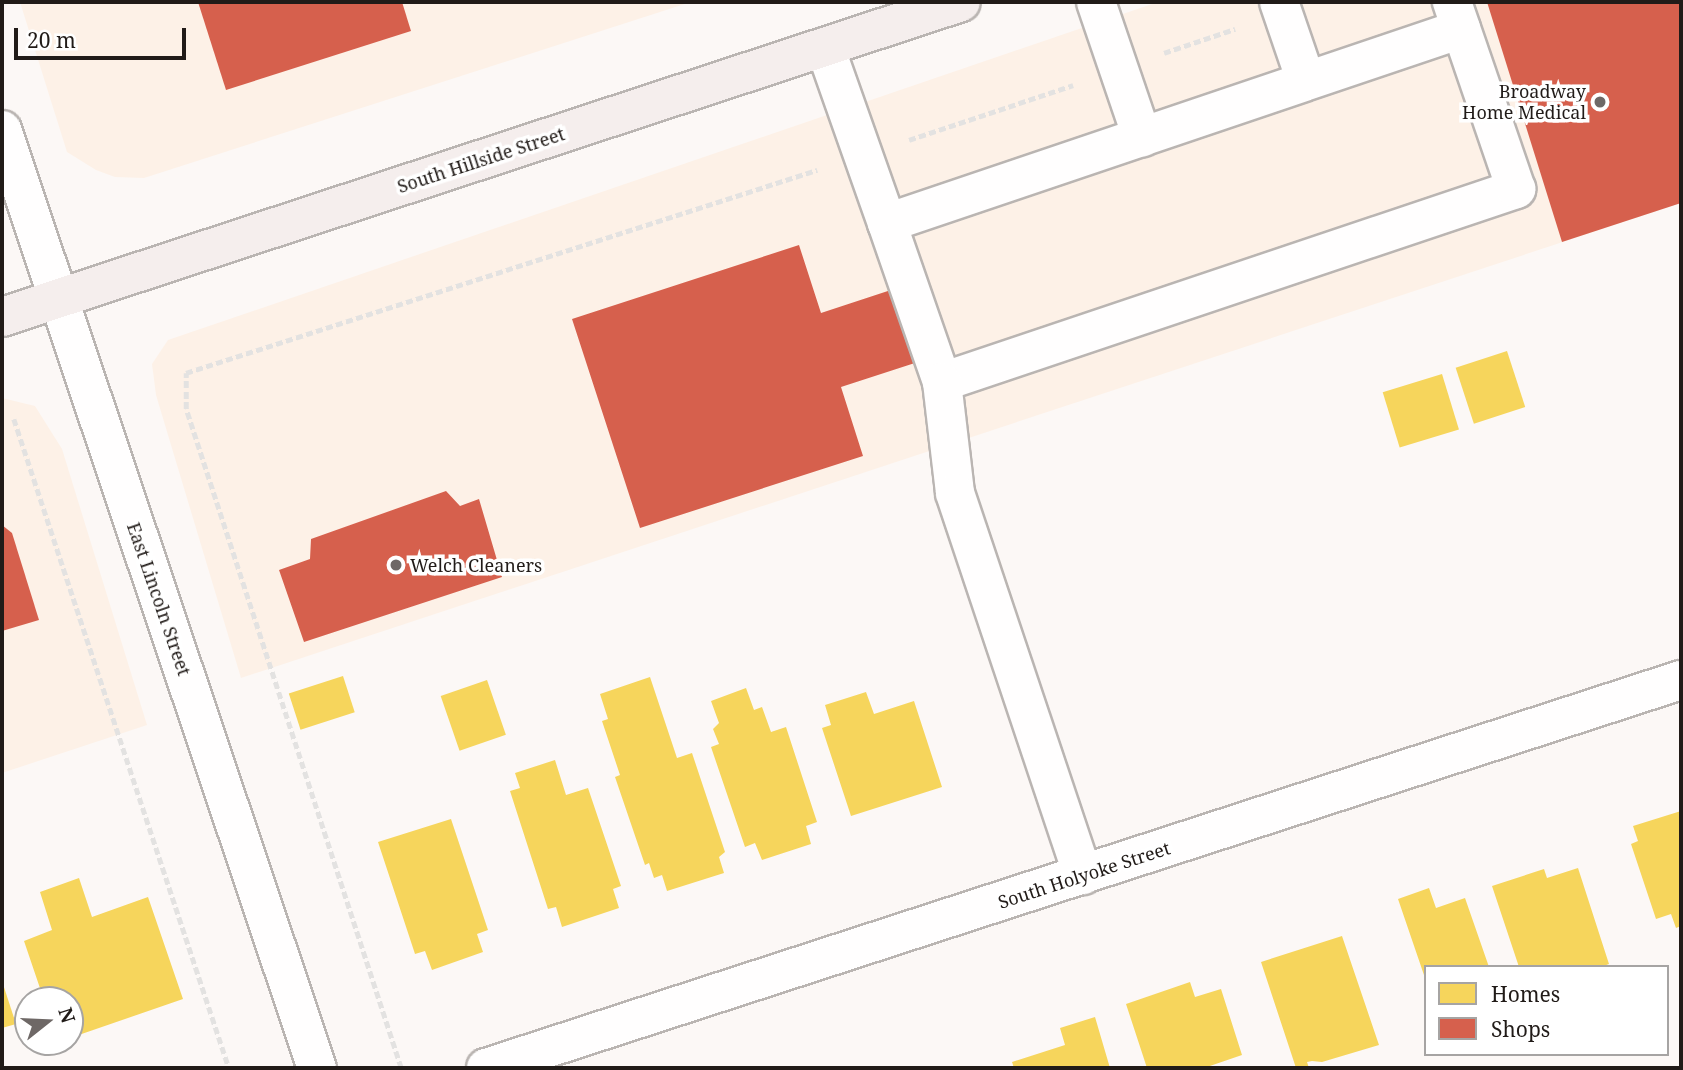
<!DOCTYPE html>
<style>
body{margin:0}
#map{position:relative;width:1683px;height:1070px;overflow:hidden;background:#fcf8f6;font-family:"Noto Serif",serif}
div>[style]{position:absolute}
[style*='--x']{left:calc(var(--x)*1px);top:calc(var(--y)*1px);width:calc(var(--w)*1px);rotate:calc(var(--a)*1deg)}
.commercial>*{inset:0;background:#fdf1e7}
.homes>*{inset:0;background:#f6d55c;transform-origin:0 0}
.shops>*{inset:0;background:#d6604d}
.path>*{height:4.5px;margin-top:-2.25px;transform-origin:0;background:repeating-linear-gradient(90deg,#e3e2e1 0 7px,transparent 0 10.5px)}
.roads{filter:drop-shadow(2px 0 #bab5b2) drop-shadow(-2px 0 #bab5b2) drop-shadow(0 2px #bab5b2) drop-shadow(0 -2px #bab5b2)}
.minor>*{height:38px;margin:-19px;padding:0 19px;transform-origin:19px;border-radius:19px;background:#fffefe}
.major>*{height:38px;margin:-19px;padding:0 19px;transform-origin:19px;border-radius:19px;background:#f5eeed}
.dots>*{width:19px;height:19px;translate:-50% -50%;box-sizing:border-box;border:4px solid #fff;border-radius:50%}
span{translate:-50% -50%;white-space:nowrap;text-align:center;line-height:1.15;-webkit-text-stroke:7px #fff;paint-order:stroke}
.poi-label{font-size:18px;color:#211b18}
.right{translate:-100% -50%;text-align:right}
.left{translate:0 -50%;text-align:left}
.street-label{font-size:18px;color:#211b18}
.frame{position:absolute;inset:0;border:4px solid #211b18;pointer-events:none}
.legend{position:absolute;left:1424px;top:965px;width:245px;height:91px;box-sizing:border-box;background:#fff;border:2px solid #a6a4a3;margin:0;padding:9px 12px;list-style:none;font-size:21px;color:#211b18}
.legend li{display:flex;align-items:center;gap:14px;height:35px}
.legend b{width:35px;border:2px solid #a6a4a3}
.north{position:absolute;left:14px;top:986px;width:70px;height:70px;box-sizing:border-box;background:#fff;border:2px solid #a6a4a3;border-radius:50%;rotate:72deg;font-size:19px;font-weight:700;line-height:28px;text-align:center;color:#211b18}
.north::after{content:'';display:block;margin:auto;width:24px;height:32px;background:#6e6866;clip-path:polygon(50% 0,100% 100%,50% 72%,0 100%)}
.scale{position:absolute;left:14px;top:28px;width:172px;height:32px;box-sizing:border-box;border:4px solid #211b18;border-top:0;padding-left:9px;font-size:21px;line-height:24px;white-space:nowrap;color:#211b18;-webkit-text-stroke:5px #fff;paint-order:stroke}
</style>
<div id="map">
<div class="commercial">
<i style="clip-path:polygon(20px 2px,691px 2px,144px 178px,115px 177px,96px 170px,67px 152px)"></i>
<i style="clip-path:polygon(1158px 2px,1681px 2px,1681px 203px,241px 678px,156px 395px,152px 364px,168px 340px)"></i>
<i style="clip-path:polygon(2px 398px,35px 406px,62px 449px,147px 725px,2px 773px)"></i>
</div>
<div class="homes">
<i style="left:1507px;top:351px;width:59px;height:54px;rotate:72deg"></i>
<i style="left:1442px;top:374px;width:58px;height:62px;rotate:73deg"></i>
<i style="left:343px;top:676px;width:38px;height:57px;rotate:72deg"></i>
<i style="clip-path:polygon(650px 677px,677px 758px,692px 753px,725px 852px,719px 857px,724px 873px,667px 891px,662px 875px,654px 878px,649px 863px,645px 865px,615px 777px,620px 775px,602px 721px,608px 719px,600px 694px)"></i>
<i style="left:487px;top:680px;width:58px;height:49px;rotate:71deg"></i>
<i style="clip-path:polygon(746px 688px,754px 710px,762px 707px,771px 732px,786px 727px,817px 822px,806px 826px,811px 844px,762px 860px,755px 843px,745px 847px,711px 747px,719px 744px,713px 729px,719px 723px,711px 701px)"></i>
<i style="clip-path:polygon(866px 692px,874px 714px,914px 701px,942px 787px,851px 816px,822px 728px,831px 725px,825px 705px)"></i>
<i style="clip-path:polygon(555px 760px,566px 795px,588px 788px,621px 886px,613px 889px,619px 908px,562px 927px,556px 907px,548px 909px,510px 791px,520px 788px,515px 773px)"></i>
<i style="clip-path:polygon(1681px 811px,1681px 926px,1676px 928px,1671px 914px,1656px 919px,1631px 844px,1638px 841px,1633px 826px)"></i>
<i style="clip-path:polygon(451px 819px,488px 930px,477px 934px,483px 952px,432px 970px,425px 951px,415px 954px,378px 842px)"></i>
<i style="clip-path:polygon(1578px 868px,1609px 964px,1601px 967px,1519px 967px,1492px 886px,1544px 869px,1547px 878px)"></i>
<i style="clip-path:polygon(79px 878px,92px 917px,148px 897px,183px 999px,70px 1038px,70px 1000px,44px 1000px,24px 941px,52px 930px,40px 892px)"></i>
<i style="clip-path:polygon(1429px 888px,1436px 908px,1465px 898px,1489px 967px,1426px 967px,1425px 978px,1398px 899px)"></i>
<i style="clip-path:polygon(1342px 936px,1379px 1045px,1322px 1062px,1312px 1061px,1307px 1062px,1309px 1068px,1296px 1068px,1261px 962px)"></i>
<i style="clip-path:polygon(2px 981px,16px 1024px,2px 1028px)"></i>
<i style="clip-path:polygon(1190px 982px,1195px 997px,1221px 989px,1242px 1055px,1204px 1068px,1147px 1068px,1126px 1004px)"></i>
<i style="clip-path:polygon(1095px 1017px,1110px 1068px,1014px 1068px,1012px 1062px,1065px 1045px,1060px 1028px)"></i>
</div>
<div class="shops">
<i style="clip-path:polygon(198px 2px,402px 2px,411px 31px,226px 90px)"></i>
<i style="clip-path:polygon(1487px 2px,1681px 2px,1681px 203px,1562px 242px)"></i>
<i style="clip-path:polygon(799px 245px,821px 313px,897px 288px,921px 361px,841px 387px,863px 456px,640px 528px,572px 319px)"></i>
<i style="clip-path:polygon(446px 491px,460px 506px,479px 499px,502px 577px,304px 642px,279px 570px,310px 559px,311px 539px)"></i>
<i style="clip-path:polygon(2px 525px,12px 533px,39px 620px,2px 631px)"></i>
</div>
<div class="path">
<i style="--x:1164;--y:53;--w:75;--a:-18.7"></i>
<i style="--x:909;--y:140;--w:173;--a:-18.5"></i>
<i style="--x:14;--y:419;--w:684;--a:71.67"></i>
<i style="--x:401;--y:1068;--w:693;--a:-108.07"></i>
<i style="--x:186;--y:409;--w:36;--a:-90"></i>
<i style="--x:186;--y:373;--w:663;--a:-17.83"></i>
</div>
<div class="roads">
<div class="minor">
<i style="--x:1096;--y:2;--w:143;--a:71.2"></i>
<i style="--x:1279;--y:2;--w:83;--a:71.1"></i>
<i style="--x:825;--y:47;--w:187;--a:70.6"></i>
<i style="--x:887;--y:223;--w:606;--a:-18.67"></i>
<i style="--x:2;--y:130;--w:989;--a:71.44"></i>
<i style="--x:887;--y:223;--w:168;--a:70.9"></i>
<i style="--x:942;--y:382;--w:606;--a:-18.58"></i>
<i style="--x:1516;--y:189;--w:198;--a:-108.9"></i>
<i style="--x:942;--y:382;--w:112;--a:83.3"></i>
<i style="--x:955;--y:493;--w:403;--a:71.5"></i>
<i style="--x:486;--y:1068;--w:1256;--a:-17.99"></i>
</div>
<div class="major">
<i style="--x:2;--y:317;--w:1009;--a:-18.18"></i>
</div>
</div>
<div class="dots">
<i style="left:1600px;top:102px;background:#6e6866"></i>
<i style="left:396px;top:565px;background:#6e6866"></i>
</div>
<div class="poi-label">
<span class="right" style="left:1586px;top:102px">Broadway<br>Home Medical</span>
<span class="left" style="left:410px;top:565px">Welch Cleaners</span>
</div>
<div class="street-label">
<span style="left:481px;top:160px;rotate:-18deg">South Hillside Street</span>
<span style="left:159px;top:599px;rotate:71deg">East Lincoln Street</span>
<span style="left:1084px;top:875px;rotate:-18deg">South Holyoke Street</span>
</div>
<div class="frame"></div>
<ul class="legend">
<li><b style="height:19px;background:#f6d55c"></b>Homes</li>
<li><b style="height:19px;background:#d6604d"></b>Shops</li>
</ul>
<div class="north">N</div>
<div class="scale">20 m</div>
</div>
